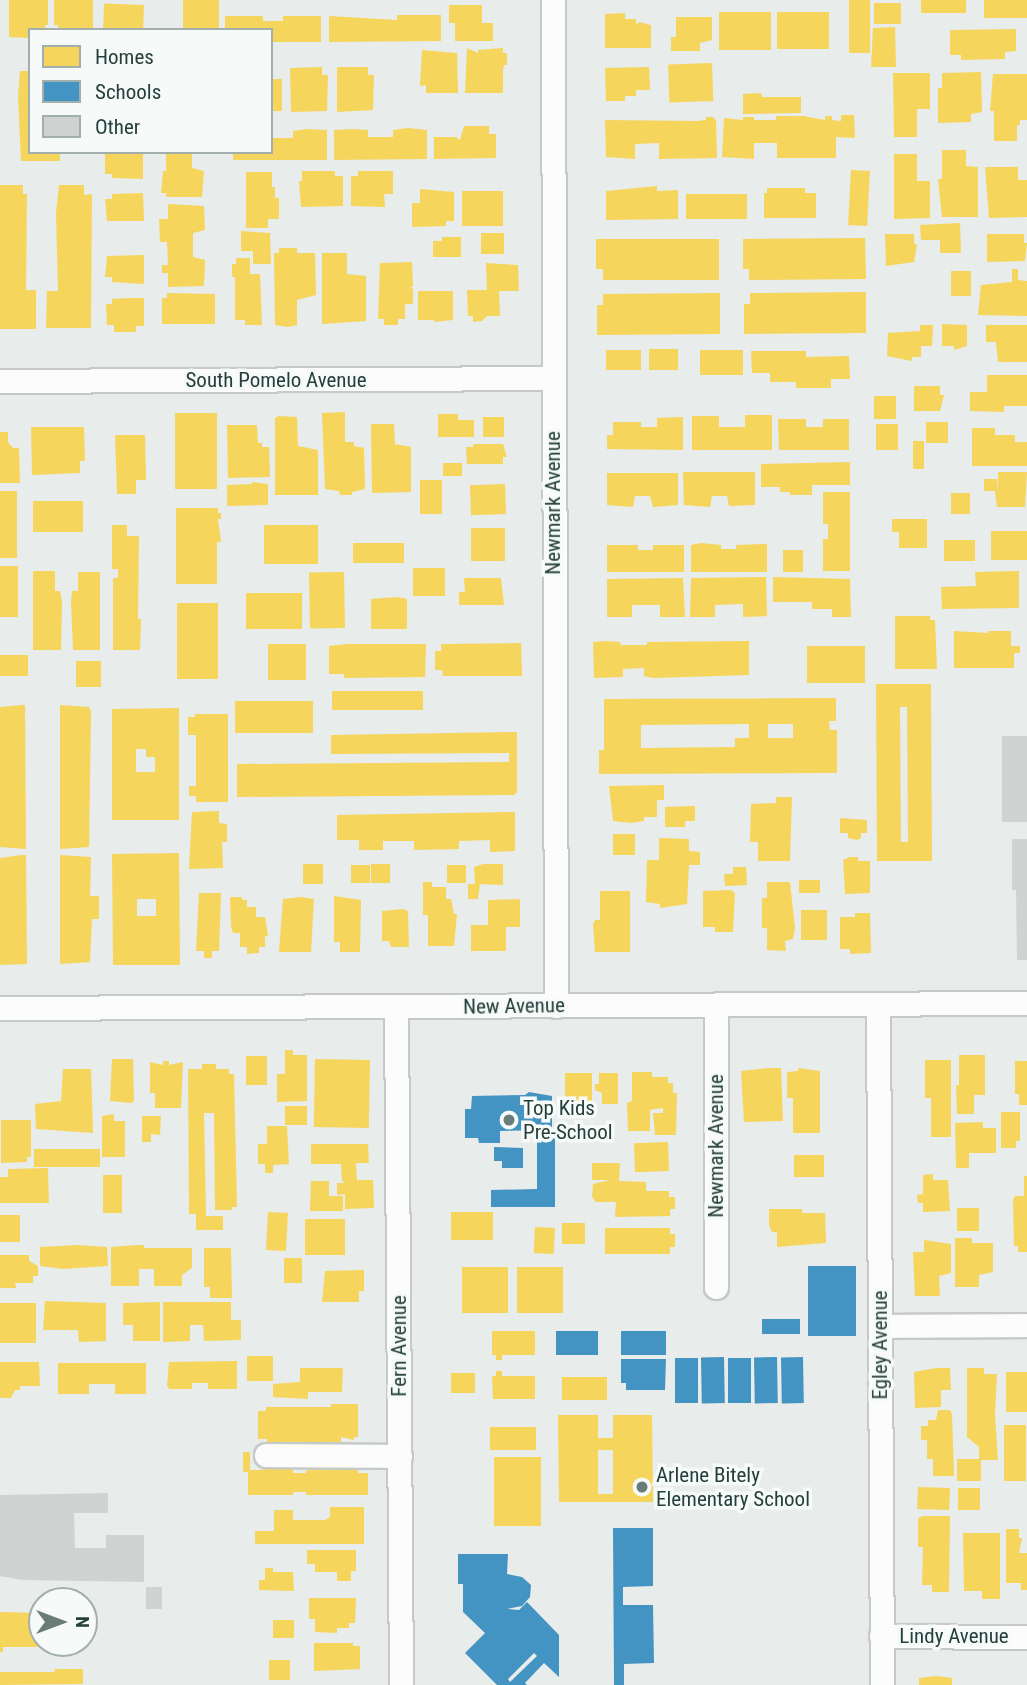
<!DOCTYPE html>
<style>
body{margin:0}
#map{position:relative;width:1027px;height:1685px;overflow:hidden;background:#e8ecea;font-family:"Roboto Condensed",sans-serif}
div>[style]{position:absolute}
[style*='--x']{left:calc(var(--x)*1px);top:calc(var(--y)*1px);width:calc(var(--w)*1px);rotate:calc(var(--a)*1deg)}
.homes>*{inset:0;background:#f6d55c;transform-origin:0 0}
.schools>*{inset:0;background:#4393c3;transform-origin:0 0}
.building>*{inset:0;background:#cfd3d2;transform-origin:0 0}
.roads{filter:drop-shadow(2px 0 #c5c9c7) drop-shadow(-2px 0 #c5c9c7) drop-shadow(0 2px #c5c9c7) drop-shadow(0 -2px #c5c9c7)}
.minor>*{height:23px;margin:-11.5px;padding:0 11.5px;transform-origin:11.5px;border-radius:11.5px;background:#fcfcfc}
.dots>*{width:19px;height:19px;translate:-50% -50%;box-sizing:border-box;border:4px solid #f6faf9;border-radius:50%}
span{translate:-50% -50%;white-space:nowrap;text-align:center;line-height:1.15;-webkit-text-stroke:7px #f6faf9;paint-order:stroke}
.street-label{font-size:21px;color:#253f3b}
.poi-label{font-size:21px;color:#253f3b}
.left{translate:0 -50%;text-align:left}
.legend{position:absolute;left:28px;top:28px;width:245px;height:126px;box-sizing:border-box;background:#f6faf9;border:2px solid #a2afad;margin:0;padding:9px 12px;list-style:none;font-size:21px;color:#253f3b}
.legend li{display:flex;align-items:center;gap:14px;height:35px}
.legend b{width:35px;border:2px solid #a2afad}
.north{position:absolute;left:28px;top:1587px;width:70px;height:70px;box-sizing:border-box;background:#f6faf9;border:2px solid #a2afad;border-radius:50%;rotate:90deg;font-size:19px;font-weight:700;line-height:28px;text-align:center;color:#253f3b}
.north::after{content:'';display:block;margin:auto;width:24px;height:32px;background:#697c78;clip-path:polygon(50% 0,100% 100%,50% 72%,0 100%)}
</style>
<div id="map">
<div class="homes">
<i style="clip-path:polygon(9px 0,48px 0,48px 25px,45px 25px,45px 30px,30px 30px,30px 38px,9px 37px)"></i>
<i style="clip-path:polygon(54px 0,93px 0,93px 30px,58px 30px,58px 25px,54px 25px)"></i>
<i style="left:183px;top:0;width:36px;height:29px"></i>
<i style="left:849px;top:0;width:21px;height:53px"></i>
<i style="left:921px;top:0;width:45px;height:13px"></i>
<i style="left:984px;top:0;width:43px;height:18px"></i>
<i style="left:874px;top:3px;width:27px;height:21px"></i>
<i style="left:144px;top:5px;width:25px;height:40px;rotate:92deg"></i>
<i style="clip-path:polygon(449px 5px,482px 5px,482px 23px,493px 23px,493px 41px,455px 41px,455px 23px,449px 23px)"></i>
<i style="left:719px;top:12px;width:52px;height:38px"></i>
<i style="left:777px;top:12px;width:52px;height:37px"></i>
<i style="clip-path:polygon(625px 13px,625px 19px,636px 19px,636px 25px,639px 22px,651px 25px,651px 48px,605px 48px,605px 14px)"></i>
<i style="clip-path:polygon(397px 15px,441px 15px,441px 41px,329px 42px,329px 16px,397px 20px)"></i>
<i style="clip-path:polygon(225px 16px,263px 16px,263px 21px,283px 21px,283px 16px,321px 16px,321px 42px,271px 42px,271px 30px,225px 30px)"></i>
<i style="clip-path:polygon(676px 17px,712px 17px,712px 40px,700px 43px,700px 51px,671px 51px,671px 37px,676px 37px)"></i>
<i style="clip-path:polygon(895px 27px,896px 67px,871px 67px,873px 28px)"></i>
<i style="clip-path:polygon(1016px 29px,1016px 51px,1005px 52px,1005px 59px,961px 60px,961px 55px,950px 55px,950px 30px)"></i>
<i style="clip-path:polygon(467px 48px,478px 53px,478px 50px,503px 48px,503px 53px,507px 53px,507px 65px,504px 65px,503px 70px,503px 93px,465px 93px)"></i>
<i style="clip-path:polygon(422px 50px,457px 53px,458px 93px,426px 93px,426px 85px,420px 86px)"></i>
<i style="left:712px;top:63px;width:38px;height:44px;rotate:88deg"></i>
<i style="clip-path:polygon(322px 67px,322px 75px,328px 75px,327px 111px,291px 112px,290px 68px)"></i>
<i style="clip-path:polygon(337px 67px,368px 67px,368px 75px,374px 75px,373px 110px,337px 112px)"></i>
<i style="clip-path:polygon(649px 67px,650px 90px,636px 90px,636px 96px,625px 96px,625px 101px,606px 101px,605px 68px)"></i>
<i style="clip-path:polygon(20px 71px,30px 71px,30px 152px,60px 152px,60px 161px,21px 161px,18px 97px)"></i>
<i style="clip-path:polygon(981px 72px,982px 112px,971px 114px,971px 122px,938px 123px,938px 88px,942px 88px,942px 73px)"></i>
<i style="clip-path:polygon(893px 73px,930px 73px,930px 109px,917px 109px,917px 137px,894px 137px)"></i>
<i style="clip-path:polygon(993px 74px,1027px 74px,1027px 120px,1020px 120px,1020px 125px,1017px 125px,1017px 141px,994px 141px,994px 111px,990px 111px)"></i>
<i style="left:271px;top:79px;width:11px;height:32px"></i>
<i style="clip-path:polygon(761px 93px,762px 97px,801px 97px,801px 113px,743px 114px,743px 94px)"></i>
<i style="clip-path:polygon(841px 115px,854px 115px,855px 138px,836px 137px,836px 158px,777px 158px,777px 143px,754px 143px,754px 159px,722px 157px,724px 118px,743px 120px,743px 117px,754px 117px,754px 120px,776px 120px,776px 116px,803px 116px,825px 120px,825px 116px,832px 116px,832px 120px,841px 121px)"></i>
<i style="clip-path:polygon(706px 117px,713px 117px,716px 120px,717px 158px,659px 159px,659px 143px,635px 144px,635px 159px,606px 157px,605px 120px,697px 121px,706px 120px)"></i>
<i style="clip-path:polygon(464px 126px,489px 126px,489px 134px,496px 134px,496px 158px,434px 159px,434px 137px,456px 137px,460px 140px)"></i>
<i style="clip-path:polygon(408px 128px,427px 130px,427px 159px,334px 160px,334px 130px,353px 129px,368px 130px,368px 137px,393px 137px,393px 130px)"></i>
<i style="clip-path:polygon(307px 129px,327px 130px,327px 160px,233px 160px,233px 152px,271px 152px,271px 138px,293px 138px,293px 131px)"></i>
<i style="clip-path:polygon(942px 150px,966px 150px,966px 166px,978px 167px,978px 217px,942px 217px,938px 179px,942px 179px)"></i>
<i style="clip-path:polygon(105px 152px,143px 152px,143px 179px,112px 178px,112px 174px,105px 174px)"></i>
<i style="clip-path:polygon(166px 152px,192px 152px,192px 168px,204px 171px,202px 197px,166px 197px,166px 193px,161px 193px,163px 171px,166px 171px)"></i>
<i style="clip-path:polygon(894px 154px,917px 154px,917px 181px,930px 181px,930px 218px,894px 219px)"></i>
<i style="clip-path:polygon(985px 167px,1018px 167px,1018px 180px,1027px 180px,1027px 217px,989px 218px)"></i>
<i style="left:851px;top:170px;width:19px;height:55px;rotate:3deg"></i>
<i style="clip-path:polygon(302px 171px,335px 171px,335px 176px,343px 176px,343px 206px,301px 207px,299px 181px,302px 181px)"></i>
<i style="clip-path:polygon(358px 171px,393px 171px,393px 194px,384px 194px,385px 207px,351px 206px,351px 176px,358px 176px)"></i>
<i style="clip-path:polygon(246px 172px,272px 172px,272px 187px,275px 187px,275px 198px,279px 198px,279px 219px,268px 219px,268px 228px,246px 228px)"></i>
<i style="clip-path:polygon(0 185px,23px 185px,23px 194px,27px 194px,26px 290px,36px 290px,36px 329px,0 329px)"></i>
<i style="clip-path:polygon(59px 185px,84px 185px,84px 195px,92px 194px,91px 328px,46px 328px,47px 291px,58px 291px,56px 213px)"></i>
<i style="clip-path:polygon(657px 186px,657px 191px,678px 190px,678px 219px,606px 220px,606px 191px)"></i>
<i style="clip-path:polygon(767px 188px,805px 188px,805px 193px,816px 193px,816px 218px,764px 218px,764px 193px,767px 193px)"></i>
<i style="clip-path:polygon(420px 189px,454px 192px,454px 221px,446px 221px,446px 226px,412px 227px,412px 203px,420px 203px)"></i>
<i style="left:462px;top:191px;width:41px;height:35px"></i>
<i style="clip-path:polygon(143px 193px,144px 221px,107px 221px,105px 199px,112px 199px,112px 194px)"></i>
<i style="left:686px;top:194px;width:61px;height:25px"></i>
<i style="clip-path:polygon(168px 204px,204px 206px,205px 230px,193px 233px,193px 257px,205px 260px,204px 286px,168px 287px,168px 273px,162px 273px,162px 265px,168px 265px,167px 242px,160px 242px,159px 219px,168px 219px)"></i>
<i style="clip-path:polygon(960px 223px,961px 253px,940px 253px,940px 240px,921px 240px,920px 225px)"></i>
<i style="clip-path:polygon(241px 231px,270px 233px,271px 264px,253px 264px,253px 251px,241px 251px)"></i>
<i style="left:481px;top:233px;width:23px;height:21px"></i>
<i style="clip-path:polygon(885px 234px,914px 234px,914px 244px,917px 244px,914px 262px,886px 266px)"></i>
<i style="clip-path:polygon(987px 234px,1024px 234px,1024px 243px,1027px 243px,1025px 261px,987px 262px)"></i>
<i style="clip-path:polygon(442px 237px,461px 237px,461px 257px,433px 257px,433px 241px,442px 241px)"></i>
<i style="clip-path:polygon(865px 238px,866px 279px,749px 280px,749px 269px,743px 269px,743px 239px)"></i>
<i style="clip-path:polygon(596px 239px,719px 239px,719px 280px,603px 280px,603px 269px,596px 269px)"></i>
<i style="clip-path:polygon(279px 248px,297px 248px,297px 253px,315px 253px,316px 295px,297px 300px,297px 325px,288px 327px,275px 325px,274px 253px,279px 253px)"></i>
<i style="clip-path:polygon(322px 253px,347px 253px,347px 274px,366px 276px,366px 321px,322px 324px)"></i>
<i style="clip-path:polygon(144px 255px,144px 284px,112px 282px,112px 277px,105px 277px,107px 256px)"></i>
<i style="clip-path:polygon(236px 258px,250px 258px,250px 274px,260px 274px,262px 325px,245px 325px,245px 320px,235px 320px,235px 277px,232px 277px,232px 264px,236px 264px)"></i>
<i style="clip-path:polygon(412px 262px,413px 286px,409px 289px,413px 288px,413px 304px,405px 304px,405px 319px,398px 319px,398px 325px,384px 325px,384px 319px,378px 319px,380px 263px)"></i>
<i style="clip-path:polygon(486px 263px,518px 265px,519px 291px,499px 291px,500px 316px,487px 316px,482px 321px,473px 322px,473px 316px,468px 316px,467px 290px,487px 290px)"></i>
<i style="clip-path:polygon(1012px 269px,1018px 269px,1018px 280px,1027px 281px,1027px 316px,978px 315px,981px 285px,1012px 282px)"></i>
<i style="left:951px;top:271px;width:20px;height:25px"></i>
<i style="clip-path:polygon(418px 291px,453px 291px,453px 320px,434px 322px,434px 320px,418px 320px)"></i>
<i style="clip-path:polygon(866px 292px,866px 333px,744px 334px,744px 304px,750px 304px,750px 293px)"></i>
<i style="clip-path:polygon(167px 293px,215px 294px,215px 324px,162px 324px,162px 298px,167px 298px)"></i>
<i style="clip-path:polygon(720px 293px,720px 334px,597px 335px,597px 305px,603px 305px,603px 294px)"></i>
<i style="clip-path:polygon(129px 298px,144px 298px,144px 326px,136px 326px,136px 332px,114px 332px,114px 325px,107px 325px,106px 304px,112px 304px,112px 299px)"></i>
<i style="clip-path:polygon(942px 324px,967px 325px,967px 346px,954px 350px,954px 346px,942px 346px)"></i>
<i style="clip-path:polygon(920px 325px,933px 325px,932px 346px,921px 346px,921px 357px,912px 357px,912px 361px,887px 356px,888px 333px,920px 331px)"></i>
<i style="clip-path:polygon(986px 325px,1027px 325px,1027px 362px,998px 362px,996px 342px,986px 342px)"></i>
<i style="left:649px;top:349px;width:29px;height:21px"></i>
<i style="left:606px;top:350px;width:35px;height:20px"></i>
<i style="left:700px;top:350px;width:43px;height:25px"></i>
<i style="clip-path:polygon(751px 351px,806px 351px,806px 357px,849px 356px,850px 379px,831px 379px,831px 388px,796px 388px,796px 382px,770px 382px,770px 373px,752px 373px)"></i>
<i style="clip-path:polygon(987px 375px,1027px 375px,1027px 406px,1004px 406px,1004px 412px,970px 411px,970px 392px,987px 392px)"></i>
<i style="clip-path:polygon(914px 386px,940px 386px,940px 395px,944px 395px,940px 411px,914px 411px)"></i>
<i style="left:874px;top:396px;width:22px;height:23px"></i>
<i style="clip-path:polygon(345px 412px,345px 442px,354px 442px,354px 446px,364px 448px,365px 489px,352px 492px,352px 495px,340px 495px,339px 491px,325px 489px,322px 413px)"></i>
<i style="left:175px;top:413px;width:42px;height:76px"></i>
<i style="clip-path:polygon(438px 414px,458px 414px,458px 420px,474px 420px,474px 437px,438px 437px)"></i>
<i style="clip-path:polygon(745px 415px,772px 415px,772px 450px,692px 450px,692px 416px,719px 416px,719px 427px,745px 427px)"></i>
<i style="clip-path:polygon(279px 416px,297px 417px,298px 446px,318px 450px,318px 495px,275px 495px,275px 418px)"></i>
<i style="left:483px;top:417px;width:21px;height:20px"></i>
<i style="clip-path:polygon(683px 417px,683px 450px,607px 449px,607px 435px,613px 435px,613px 422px,641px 422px,641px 427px,657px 427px,657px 418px)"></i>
<i style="clip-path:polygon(778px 419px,806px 419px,806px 427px,823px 427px,823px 419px,849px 419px,849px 450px,779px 450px)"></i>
<i style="left:926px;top:422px;width:22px;height:21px"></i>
<i style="clip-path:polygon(371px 424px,394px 424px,395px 444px,411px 447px,411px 492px,372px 493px)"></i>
<i style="left:876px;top:424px;width:22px;height:26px"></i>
<i style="clip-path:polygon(227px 425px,257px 425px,258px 443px,262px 443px,262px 447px,269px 447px,270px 477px,228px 478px)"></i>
<i style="clip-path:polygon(31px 427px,84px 427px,85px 461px,80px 461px,80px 473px,32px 475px)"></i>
<i style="clip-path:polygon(972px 428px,995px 428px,995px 435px,1015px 435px,1015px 442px,1027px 442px,1027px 466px,972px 466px)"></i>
<i style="clip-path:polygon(0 432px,8px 432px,8px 442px,13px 448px,19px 448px,20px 483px,0 483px)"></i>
<i style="clip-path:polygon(115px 435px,145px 435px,146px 480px,136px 480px,136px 494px,117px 494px)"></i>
<i style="left:913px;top:441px;width:11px;height:28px"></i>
<i style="clip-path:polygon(473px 444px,503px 444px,507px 457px,503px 457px,503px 464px,467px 464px,466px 447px,473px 447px)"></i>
<i style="clip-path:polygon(850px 462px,850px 485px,812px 485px,812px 495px,790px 495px,790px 492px,780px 492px,780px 487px,761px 487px,761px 464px)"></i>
<i style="left:462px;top:463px;width:13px;height:19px;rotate:90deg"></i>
<i style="clip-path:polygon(683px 472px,755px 472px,755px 505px,729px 506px,727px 496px,712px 496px,710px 507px,684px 505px)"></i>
<i style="clip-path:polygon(998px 472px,1027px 472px,1025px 507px,997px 507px,995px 491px,984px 491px,984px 479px,997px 479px,998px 491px)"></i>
<i style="clip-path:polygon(607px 473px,678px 473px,678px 505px,653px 507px,650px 496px,635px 496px,633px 507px,607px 505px)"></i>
<i style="left:420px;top:480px;width:22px;height:34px"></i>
<i style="clip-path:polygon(252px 482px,268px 484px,268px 505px,227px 506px,227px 485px,252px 484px)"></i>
<i style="left:505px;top:484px;width:30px;height:35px;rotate:88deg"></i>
<i style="left:17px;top:491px;width:67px;height:17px;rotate:90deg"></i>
<i style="clip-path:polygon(823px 492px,850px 492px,850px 571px,823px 571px,823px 539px,828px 539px,828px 524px,823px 524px)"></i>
<i style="left:951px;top:493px;width:19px;height:21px"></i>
<i style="left:33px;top:501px;width:50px;height:31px"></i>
<i style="clip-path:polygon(176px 508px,218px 508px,218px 513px,221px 513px,221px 519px,218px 519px,221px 542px,217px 542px,217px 584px,176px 584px)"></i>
<i style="clip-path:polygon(892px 519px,927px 519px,927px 548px,899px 548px,899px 532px,892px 532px)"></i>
<i style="clip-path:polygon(112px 525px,127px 525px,127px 536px,139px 536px,138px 619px,141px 619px,140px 650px,113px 650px,113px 578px,118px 578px,118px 569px,112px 569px)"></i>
<i style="left:318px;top:525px;width:39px;height:54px;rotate:90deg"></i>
<i style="left:505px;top:528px;width:33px;height:34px;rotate:90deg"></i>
<i style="left:991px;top:531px;width:36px;height:29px"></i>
<i style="left:944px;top:540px;width:31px;height:21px"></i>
<i style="left:353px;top:543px;width:51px;height:20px"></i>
<i style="clip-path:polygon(701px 543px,721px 545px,721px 549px,736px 549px,736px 545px,767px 544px,767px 572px,691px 572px,691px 545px)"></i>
<i style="clip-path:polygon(607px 545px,638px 545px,638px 550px,653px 550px,653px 545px,684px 545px,684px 572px,607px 572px)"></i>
<i style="left:783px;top:550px;width:20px;height:22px"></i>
<i style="left:0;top:566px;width:18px;height:51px"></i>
<i style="left:445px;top:568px;width:28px;height:32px;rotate:90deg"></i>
<i style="clip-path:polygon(33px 571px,55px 571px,55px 591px,60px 591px,62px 602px,61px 650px,33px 650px)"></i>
<i style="clip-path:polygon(1019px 571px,1019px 608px,942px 609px,941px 587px,976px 586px,975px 572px)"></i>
<i style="clip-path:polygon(78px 572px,100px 572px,100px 650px,73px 650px,71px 602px,72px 591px,78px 591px)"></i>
<i style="left:344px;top:572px;width:56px;height:35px;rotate:89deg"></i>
<i style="clip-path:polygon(766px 577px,767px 616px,743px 617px,743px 604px,715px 605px,715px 617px,690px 617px,691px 578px)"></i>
<i style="clip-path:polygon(773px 577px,850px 579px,851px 617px,832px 617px,832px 609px,812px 609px,812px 602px,773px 602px)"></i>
<i style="clip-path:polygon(464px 578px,501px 578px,504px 605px,459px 605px,459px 592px,465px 592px)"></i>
<i style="clip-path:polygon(683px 578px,685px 617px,660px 617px,660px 605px,632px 605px,632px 617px,607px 617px,607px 579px)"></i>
<i style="left:246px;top:593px;width:56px;height:36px"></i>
<i style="clip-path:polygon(397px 597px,407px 599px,407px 629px,371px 629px,371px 599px)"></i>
<i style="left:218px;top:603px;width:76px;height:41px;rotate:90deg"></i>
<i style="clip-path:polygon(895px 616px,930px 616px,930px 620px,935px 620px,937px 669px,895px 669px)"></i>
<i style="clip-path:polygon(954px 631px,988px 633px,988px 631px,1011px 631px,1011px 646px,1020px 646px,1020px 653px,1014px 653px,1014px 668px,954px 668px)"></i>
<i style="clip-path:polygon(606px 641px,620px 642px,622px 648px,622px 645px,647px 645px,647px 642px,749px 641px,749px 675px,653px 678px,644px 676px,644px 668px,623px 669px,623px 677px,594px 678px,593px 642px)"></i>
<i style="clip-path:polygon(521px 643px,522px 676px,443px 676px,442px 670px,435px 670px,435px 651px,441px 651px,441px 644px)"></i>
<i style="left:268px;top:644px;width:38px;height:36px"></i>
<i style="clip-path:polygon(348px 644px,426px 644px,425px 677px,344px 678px,344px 674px,329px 674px,329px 646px)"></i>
<i style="left:807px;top:646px;width:58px;height:37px"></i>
<i style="left:0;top:655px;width:28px;height:21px"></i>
<i style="left:76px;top:661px;width:25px;height:26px"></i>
<i style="clip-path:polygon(evenodd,876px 684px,931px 684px,932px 861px,877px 861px,876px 684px,900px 707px,907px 707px,908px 842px,901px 842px,900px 707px)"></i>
<i style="left:423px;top:691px;width:19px;height:91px;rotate:90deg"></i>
<i style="clip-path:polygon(evenodd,836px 698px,836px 721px,829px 721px,830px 730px,837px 730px,837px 773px,599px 774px,599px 750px,604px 750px,604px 699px,836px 698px,749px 724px,749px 738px,735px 738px,735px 747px,641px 748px,641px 725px,749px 724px,836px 698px,768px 724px,793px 724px,793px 738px,768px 738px,768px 724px)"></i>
<i style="left:313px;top:701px;width:32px;height:78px;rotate:90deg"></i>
<i style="clip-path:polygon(22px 705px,25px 705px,26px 849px,0 847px,0 707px)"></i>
<i style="clip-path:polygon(60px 705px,89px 707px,91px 712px,89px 847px,60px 849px)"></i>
<i style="clip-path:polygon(evenodd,179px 708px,179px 820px,112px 820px,112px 709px,179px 708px,136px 749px,146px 749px,146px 757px,155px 757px,155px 772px,136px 772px,136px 749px)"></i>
<i style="clip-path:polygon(195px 714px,228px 714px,228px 802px,196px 802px,196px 796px,189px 796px,189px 786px,196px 786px,196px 735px,188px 735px,188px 717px,195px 717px)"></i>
<i style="clip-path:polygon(517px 732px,517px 792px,514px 795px,237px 797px,237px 764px,509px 762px,509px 753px,331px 754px,331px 735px)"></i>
<i style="clip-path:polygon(664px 785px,664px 800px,657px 800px,657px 817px,644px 817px,644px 821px,631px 823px,613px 821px,609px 786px)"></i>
<i style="clip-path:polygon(776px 797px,792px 797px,790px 861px,758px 861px,758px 842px,750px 842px,751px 804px,776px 803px)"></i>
<i style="clip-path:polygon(695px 806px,695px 821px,685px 821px,685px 827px,665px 827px,665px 807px)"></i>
<i style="clip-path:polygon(219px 811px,219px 823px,227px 824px,227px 842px,222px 842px,223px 868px,189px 869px,192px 812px)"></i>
<i style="clip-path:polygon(515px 812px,515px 851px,490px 852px,490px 840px,459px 841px,459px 849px,414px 850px,414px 841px,383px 841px,383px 850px,359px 850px,359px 840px,337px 840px,337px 815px)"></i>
<i style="clip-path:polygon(840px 818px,867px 820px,867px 833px,861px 833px,861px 838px,857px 840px,848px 838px,848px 833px,840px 833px)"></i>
<i style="left:613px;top:834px;width:22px;height:21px"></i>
<i style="clip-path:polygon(659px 838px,689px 839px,689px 851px,700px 852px,700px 865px,689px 865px,687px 904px,660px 908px,660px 904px,646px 902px,647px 860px,659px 860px)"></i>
<i style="clip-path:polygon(evenodd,179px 853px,180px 965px,113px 965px,112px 854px,179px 853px,137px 899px,156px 899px,156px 916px,137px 916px,137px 899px)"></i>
<i style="clip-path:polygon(22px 855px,26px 855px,27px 964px,0 965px,0 858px)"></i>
<i style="clip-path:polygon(60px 855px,91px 857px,90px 896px,99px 896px,99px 919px,92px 919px,90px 962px,60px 964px)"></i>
<i style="clip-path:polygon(850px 857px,858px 857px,858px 861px,870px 861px,870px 893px,845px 894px,843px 860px)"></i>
<i style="left:303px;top:864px;width:20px;height:20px"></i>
<i style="left:371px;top:864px;width:19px;height:19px"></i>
<i style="clip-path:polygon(483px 864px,503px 864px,503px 885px,480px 884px,478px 899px,468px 899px,468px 884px,475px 884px,474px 867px)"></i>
<i style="left:351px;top:865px;width:19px;height:18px"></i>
<i style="left:447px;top:865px;width:19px;height:18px"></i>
<i style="clip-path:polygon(733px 867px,746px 867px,747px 885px,725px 886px,724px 874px,733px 874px)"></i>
<i style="left:799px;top:880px;width:21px;height:13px"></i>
<i style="clip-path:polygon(423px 882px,432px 882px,432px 887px,446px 887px,446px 899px,451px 899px,454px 914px,457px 914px,454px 946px,428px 946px,428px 915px,423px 915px)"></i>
<i style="clip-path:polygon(767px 882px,790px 882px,795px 928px,793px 939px,785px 941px,786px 951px,767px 950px,767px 928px,762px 928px,762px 898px,767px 898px)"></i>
<i style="clip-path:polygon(731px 890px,735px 893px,733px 932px,715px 932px,715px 927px,703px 927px,703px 891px)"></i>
<i style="clip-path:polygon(600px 891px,630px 891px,630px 952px,595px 952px,593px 925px,595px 920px,600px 920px)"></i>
<i style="clip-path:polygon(199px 893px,221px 893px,219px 951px,212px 951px,212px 958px,204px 958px,204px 951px,196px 951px)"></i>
<i style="clip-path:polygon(334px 896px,361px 900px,360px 952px,340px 952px,340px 942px,334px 942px)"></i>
<i style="clip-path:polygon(230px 897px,242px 897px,242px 900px,247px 900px,247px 907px,256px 907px,256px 917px,265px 917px,268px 936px,265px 936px,265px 947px,259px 947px,259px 953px,247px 954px,247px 947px,240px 947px,240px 933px,233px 933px,231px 927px)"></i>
<i style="clip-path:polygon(301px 897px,314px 899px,311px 952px,279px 952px,283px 899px)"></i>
<i style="clip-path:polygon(520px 899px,520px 927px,506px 927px,506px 951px,471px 951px,471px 925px,488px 925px,488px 900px)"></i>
<i style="clip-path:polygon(403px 909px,408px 911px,409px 947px,391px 947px,389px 941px,382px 941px,382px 911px)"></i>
<i style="left:801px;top:910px;width:26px;height:30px"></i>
<i style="clip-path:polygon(855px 913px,870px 913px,871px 953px,850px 954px,850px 949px,840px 949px,840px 917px,855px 917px)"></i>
<i style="clip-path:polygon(285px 1050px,293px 1050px,293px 1055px,307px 1055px,307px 1101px,277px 1102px,277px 1074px,285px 1074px)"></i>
<i style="clip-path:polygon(959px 1055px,985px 1055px,985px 1095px,974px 1095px,974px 1114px,957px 1114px,956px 1085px,959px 1085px)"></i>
<i style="left:246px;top:1056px;width:21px;height:29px"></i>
<i style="clip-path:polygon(112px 1059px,133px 1059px,134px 1101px,131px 1103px,110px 1101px)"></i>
<i style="left:315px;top:1059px;width:55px;height:68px;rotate:1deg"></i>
<i style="clip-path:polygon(925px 1060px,951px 1060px,951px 1137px,931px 1137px,931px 1098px,925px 1098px)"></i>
<i style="clip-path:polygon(163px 1061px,169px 1061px,169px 1065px,183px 1062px,181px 1108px,155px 1108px,155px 1093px,150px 1093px,150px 1062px,163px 1065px)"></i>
<i style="clip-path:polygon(1015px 1061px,1027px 1061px,1027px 1105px,1019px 1105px,1019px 1094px,1015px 1094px)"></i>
<i style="clip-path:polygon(202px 1064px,216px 1064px,216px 1069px,229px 1069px,229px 1074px,234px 1074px,237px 1207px,232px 1207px,232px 1210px,215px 1210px,214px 1113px,204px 1113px,206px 1216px,223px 1216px,223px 1230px,196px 1230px,196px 1214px,189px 1214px,188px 1069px,202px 1069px)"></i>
<i style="clip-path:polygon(768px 1068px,781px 1068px,783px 1121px,744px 1122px,741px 1071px)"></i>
<i style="clip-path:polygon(798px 1068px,820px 1071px,820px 1133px,793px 1133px,793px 1098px,787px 1098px,787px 1072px,798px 1071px)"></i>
<i style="clip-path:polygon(63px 1069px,91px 1069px,93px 1133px,36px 1129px,35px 1104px,61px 1101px)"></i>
<i style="clip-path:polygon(632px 1072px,652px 1072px,652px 1077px,668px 1077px,668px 1083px,673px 1083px,673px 1093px,677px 1093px,676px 1135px,655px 1135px,653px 1113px,663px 1113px,663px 1108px,650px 1110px,650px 1131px,628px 1131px,627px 1103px,632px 1101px)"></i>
<i style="left:565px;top:1073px;width:27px;height:38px"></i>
<i style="clip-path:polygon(599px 1073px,618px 1073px,618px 1104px,602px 1104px,602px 1093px,595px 1090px,595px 1084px,599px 1084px)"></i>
<i style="left:285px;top:1106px;width:22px;height:19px"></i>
<i style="clip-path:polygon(1001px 1112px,1020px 1112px,1020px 1141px,1016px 1141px,1016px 1148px,1001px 1148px)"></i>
<i style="clip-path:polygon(114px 1114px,114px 1121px,125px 1121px,125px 1157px,102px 1157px,102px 1116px)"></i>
<i style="clip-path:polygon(142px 1116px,161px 1116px,160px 1135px,151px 1134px,151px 1142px,142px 1142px)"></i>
<i style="clip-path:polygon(1px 1120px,31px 1120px,31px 1157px,27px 1157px,27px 1162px,1px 1163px)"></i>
<i style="clip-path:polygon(983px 1122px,983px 1128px,996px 1128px,996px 1153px,969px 1153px,969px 1168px,956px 1168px,955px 1123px)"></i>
<i style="clip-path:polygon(267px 1126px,287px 1126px,289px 1164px,273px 1165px,273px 1173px,265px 1173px,265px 1164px,258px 1164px,258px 1144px,267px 1144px)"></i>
<i style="left:668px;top:1142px;width:29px;height:34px;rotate:88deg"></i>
<i style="clip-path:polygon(311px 1144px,368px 1144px,369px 1163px,356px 1163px,357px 1180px,373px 1180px,374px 1208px,345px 1209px,345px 1194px,337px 1195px,337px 1183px,345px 1183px,342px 1181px,341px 1164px,311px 1164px)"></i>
<i style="left:100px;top:1149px;width:18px;height:66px;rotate:90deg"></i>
<i style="left:794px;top:1155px;width:30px;height:22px"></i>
<i style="clip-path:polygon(592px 1163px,620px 1163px,619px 1181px,646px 1182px,646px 1191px,669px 1191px,669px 1197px,675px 1197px,675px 1209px,670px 1209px,670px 1216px,615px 1217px,616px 1202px,596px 1202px,592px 1197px,593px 1184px,610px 1180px,592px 1180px)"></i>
<i style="clip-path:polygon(48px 1168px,49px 1203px,0 1203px,0 1177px,8px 1177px,8px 1169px)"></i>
<i style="clip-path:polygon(933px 1174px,933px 1180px,948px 1180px,950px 1211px,923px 1212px,923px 1203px,918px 1203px,917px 1195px,923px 1194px,923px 1175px)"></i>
<i style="left:103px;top:1175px;width:19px;height:38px"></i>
<i style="clip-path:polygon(1024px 1176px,1027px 1176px,1027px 1252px,1018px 1252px,1018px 1246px,1014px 1246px,1013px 1200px,1015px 1196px,1024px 1196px)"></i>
<i style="clip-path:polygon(311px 1181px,329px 1181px,329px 1196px,343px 1196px,343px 1211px,310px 1211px)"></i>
<i style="left:957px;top:1208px;width:22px;height:23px"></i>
<i style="clip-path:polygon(769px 1209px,802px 1209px,802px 1213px,825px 1213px,826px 1243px,777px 1247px,777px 1232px,772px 1232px,769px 1225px)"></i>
<i style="left:268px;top:1212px;width:20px;height:38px;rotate:3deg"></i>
<i style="left:451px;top:1212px;width:42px;height:28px"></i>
<i style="left:0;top:1215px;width:20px;height:27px"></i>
<i style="left:345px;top:1219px;width:36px;height:40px;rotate:90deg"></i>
<i style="left:562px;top:1223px;width:23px;height:21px"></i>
<i style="left:535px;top:1227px;width:20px;height:26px;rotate:3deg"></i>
<i style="clip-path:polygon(605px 1228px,670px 1228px,670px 1234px,675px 1234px,675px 1247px,670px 1247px,670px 1254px,605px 1254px)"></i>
<i style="clip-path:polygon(955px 1238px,972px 1238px,972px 1243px,993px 1243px,993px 1272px,979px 1275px,979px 1287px,955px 1287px)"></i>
<i style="clip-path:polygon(924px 1240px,951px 1244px,951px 1273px,939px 1276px,940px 1296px,915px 1296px,913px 1252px,924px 1252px)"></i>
<i style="clip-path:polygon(78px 1245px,107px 1247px,108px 1266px,63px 1269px,40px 1266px,40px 1247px)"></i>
<i style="clip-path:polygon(137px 1245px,144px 1245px,144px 1248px,192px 1248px,192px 1268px,182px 1275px,182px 1286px,154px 1286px,154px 1269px,139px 1269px,139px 1286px,111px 1286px,111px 1247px)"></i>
<i style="clip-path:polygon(204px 1248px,231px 1248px,232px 1298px,210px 1298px,210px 1287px,204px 1287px)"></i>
<i style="clip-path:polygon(0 1255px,29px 1255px,29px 1261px,38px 1266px,38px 1276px,33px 1276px,33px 1283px,15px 1283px,16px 1288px,0 1288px)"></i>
<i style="left:284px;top:1258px;width:18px;height:25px"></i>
<i style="left:508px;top:1267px;width:46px;height:46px;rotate:90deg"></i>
<i style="left:563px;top:1267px;width:46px;height:46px;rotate:90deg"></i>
<i style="clip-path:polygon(364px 1270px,364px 1291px,359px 1291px,359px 1302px,322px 1302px,325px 1271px)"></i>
<i style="clip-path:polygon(45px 1301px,106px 1303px,106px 1341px,79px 1342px,78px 1330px,43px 1330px)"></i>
<i style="clip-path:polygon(160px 1302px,160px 1341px,133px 1341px,133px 1325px,123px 1325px,123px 1303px)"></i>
<i style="clip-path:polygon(163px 1302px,231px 1302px,231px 1320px,241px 1320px,241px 1340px,204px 1341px,203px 1325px,190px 1325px,190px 1341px,163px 1342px)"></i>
<i style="left:36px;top:1303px;width:40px;height:36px;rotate:90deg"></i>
<i style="clip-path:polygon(492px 1331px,535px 1331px,535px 1355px,502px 1355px,502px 1360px,496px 1360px,496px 1355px,492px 1355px)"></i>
<i style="left:247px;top:1356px;width:26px;height:25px"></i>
<i style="clip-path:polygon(237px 1361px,237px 1389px,208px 1389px,208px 1383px,192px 1383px,192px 1389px,169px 1389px,167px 1385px,169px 1362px)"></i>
<i style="clip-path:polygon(0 1362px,39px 1362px,40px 1386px,20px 1386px,20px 1390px,15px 1390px,11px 1398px,0 1398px)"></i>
<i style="clip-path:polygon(58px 1363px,146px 1363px,146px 1394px,115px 1394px,115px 1384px,89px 1384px,89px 1394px,58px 1394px)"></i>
<i style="clip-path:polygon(300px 1368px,343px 1368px,342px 1392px,308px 1392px,308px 1399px,273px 1397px,273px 1384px,300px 1382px)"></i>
<i style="clip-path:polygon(936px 1368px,950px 1368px,951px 1390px,941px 1390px,941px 1407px,915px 1408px,914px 1372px)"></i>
<i style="clip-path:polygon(967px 1368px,984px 1368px,984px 1374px,997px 1374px,995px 1415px,998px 1460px,981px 1460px,981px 1481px,957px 1481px,957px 1459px,979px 1459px,979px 1447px,967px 1437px)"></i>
<i style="clip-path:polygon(496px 1371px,502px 1371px,502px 1376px,535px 1376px,535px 1399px,493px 1399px,492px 1376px,496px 1376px)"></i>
<i style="left:1006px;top:1372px;width:21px;height:40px"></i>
<i style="left:451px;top:1373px;width:24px;height:20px"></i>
<i style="left:562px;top:1377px;width:45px;height:23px"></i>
<i style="clip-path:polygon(331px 1404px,358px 1404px,358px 1437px,354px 1437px,354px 1440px,341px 1437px,341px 1442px,267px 1442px,267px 1439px,258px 1439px,258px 1411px,266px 1411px,266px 1407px,331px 1407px)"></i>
<i style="clip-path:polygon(938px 1410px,950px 1410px,952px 1414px,954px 1476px,933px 1476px,933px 1459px,927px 1459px,927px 1440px,921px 1440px,921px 1426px,928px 1426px,928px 1420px,936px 1420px)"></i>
<i style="clip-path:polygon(evenodd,558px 1415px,598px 1415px,598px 1438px,613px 1438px,613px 1415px,652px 1415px,653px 1502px,559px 1502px,558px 1415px,598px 1450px,613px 1450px,613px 1494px,598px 1494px,598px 1450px)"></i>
<i style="left:1004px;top:1425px;width:22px;height:56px"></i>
<i style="left:490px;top:1427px;width:46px;height:23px"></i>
<i style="clip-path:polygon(243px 1452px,250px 1452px,250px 1470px,263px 1470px,263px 1461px,293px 1460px,293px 1473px,306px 1473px,306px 1470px,329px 1470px,329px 1462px,357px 1461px,358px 1473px,368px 1473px,368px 1495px,306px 1495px,306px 1492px,293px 1492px,293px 1495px,248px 1495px,248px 1472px,243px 1472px)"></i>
<i style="left:494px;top:1457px;width:47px;height:69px"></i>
<i style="left:918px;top:1487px;width:32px;height:22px;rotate:2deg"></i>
<i style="left:958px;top:1488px;width:22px;height:22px"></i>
<i style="clip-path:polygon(330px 1507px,364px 1507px,364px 1544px,255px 1544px,255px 1531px,274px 1531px,274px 1510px,293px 1510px,293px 1520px,325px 1520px,330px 1517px)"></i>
<i style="clip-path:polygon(923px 1516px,950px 1516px,949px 1592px,932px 1592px,932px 1585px,922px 1585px,923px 1547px,918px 1547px,918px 1518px)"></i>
<i style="clip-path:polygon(1006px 1529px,1019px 1529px,1019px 1538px,1022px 1538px,1019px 1553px,1027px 1553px,1027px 1590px,1021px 1590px,1021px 1583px,1006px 1583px)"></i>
<i style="clip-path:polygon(963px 1533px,1000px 1533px,1000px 1599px,982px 1599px,982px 1591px,964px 1591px)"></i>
<i style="clip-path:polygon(307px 1550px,356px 1550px,356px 1571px,351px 1571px,351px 1581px,337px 1581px,337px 1572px,315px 1572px,315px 1564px,307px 1564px)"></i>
<i style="clip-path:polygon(265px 1568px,273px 1568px,273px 1572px,293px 1572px,294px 1591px,259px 1590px,259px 1580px,265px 1580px)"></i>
<i style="clip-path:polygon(309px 1598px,356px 1598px,355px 1623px,349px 1623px,349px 1628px,337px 1628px,337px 1633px,315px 1632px,315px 1619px,309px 1619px)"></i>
<i style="clip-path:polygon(0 1612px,42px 1613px,42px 1643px,53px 1643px,53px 1647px,3px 1647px,3px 1652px,0 1652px)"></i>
<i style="left:273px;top:1620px;width:21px;height:18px"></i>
<i style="clip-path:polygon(314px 1643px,353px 1643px,353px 1646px,360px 1646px,360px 1669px,314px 1671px)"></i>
<i style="left:269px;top:1660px;width:21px;height:20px"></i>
<i style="clip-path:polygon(54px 1669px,83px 1669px,83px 1684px,0 1685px,0 1672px,55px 1672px)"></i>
<i style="clip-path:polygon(936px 1676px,952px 1678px,952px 1685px,919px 1685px,919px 1678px)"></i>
</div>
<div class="schools">
<i style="clip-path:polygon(529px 1092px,552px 1096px,552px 1130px,500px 1131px,500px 1143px,479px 1143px,478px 1138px,465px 1138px,465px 1109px,471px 1109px,472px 1096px,525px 1095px)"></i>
<i style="clip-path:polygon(537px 1138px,555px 1138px,555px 1207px,491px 1207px,491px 1190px,537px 1189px)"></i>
<i style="clip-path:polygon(494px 1147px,523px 1148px,523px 1168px,502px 1168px,502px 1161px,494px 1161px)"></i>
<i style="left:808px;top:1266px;width:48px;height:70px"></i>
<i style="left:762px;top:1319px;width:38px;height:15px"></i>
<i style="left:598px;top:1331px;width:24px;height:42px;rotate:90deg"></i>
<i style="left:621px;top:1331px;width:45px;height:24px"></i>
<i style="left:724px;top:1357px;width:46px;height:23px;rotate:89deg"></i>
<i style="left:777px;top:1357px;width:46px;height:23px;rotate:89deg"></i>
<i style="left:803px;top:1357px;width:46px;height:22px;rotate:89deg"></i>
<i style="left:675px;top:1358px;width:23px;height:45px"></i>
<i style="left:728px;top:1358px;width:23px;height:45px"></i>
<i style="clip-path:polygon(621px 1359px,666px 1359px,665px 1390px,626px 1390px,626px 1383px,621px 1383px)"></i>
<i style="clip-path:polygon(613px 1528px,653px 1528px,653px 1586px,623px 1587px,623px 1605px,653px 1605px,654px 1663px,624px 1664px,624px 1685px,614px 1685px)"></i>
<i style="clip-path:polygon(evenodd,458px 1554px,508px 1554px,507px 1574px,522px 1577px,531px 1585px,530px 1597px,522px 1606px,507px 1609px,519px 1610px,527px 1602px,559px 1635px,559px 1677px,544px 1663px,525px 1683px,527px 1685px,497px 1685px,465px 1653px,485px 1633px,463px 1612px,463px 1584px,458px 1584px,458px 1554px,534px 1653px,537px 1656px,510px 1682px,508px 1679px,534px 1653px)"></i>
</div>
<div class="building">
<i style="left:1002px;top:736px;width:25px;height:86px"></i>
<i style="clip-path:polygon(1012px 839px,1027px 839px,1027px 960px,1017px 960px,1016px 890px,1012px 890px)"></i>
<i style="clip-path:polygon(108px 1493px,108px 1513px,74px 1513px,75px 1548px,106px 1548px,106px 1535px,144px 1535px,144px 1582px,22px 1580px,0 1576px,0 1495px)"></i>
<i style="left:146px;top:1587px;width:16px;height:22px"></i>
</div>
<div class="roads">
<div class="minor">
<i style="--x:553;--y:0;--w:1006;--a:89.83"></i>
<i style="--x:0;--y:381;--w:552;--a:-0.31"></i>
<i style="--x:878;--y:1004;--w:681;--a:89.66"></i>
<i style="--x:716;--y:1005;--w:282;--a:90"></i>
<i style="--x:396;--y:1007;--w:678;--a:89.58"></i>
<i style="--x:0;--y:1008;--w:1027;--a:-0.28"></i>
<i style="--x:880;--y:1326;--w:147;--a:-0.4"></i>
<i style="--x:266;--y:1455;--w:134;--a:0.4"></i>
<i style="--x:881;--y:1636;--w:146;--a:0.4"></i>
</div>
</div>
<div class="dots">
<i style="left:509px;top:1120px;background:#697c78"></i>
<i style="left:642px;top:1487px;background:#697c78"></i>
</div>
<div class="street-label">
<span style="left:276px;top:380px">South Pomelo Avenue</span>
<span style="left:553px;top:503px;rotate:-90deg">Newmark Avenue</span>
<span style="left:514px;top:1006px;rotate:-1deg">New Avenue</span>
<span style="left:716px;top:1146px;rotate:-90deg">Newmark Avenue</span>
<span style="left:880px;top:1345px;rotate:-90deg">Egley Avenue</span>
<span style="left:399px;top:1346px;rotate:-90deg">Fern Avenue</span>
<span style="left:954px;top:1636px">Lindy Avenue</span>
</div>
<div class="poi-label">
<span class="left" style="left:523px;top:1120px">Top Kids<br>Pre-School</span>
<span class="left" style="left:656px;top:1487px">Arlene Bitely<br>Elementary School</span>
</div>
<ul class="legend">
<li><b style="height:19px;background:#f6d55c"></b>Homes</li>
<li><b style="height:19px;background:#4393c3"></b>Schools</li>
<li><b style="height:19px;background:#cfd3d2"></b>Other</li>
</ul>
<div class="north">N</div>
</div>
